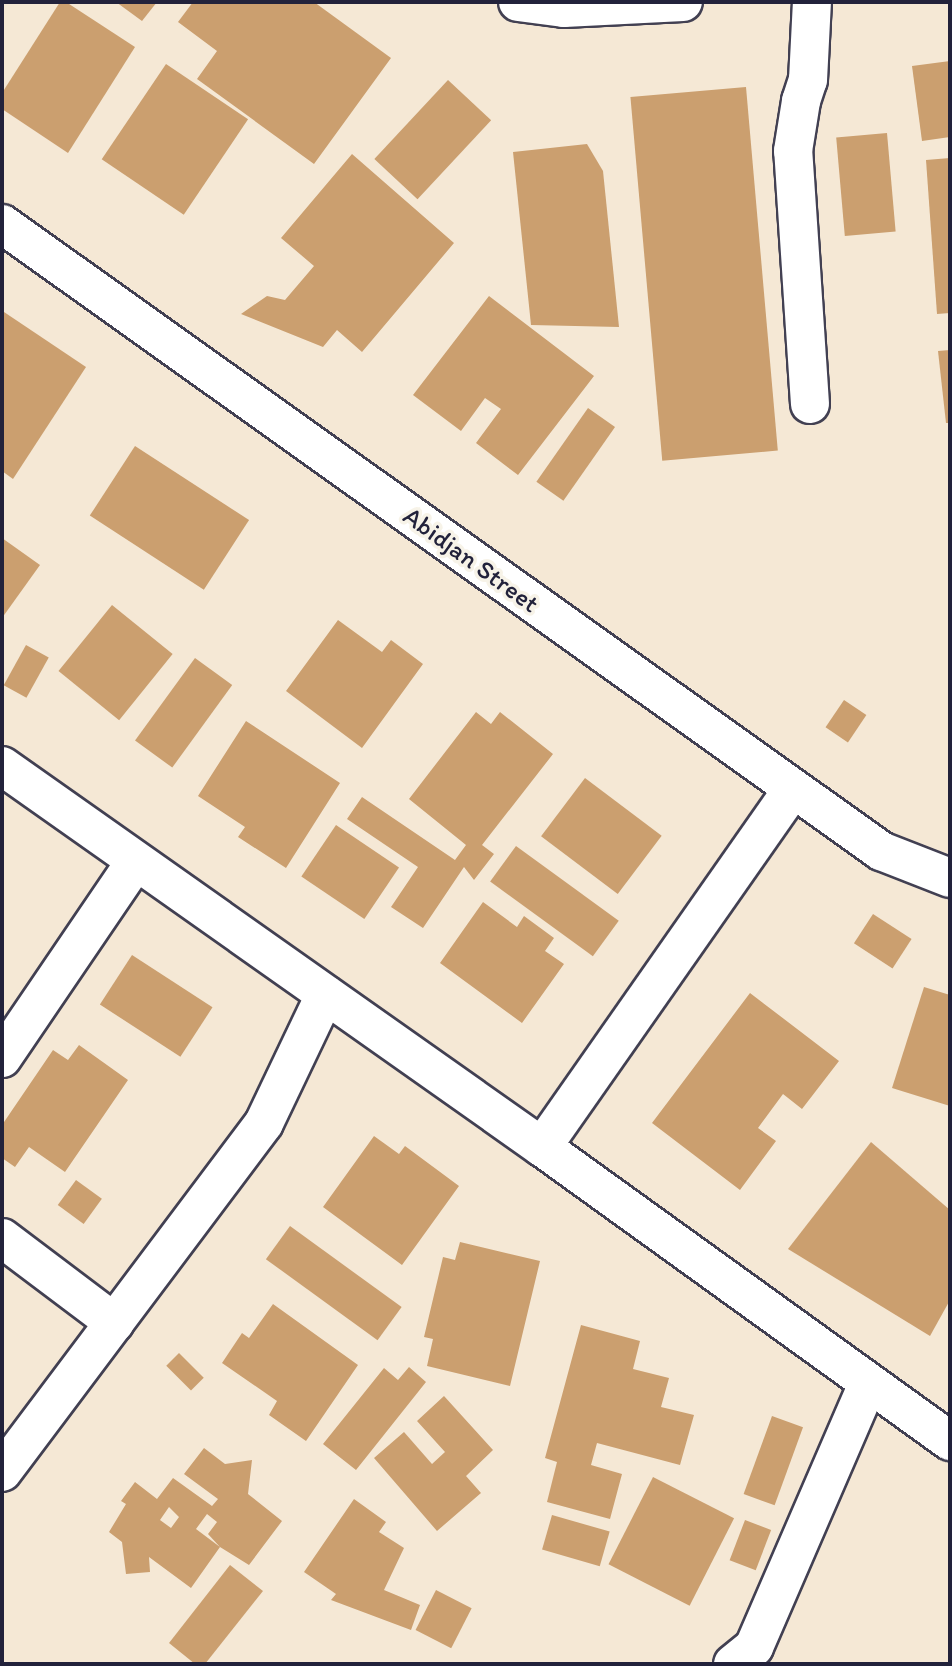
<!DOCTYPE html>
<style>
body{margin:0}
#map{position:relative;width:952px;height:1666px;overflow:hidden;background:#f5e8d5;font-family:Itim,sans-serif}
div>[style]{position:absolute}
[style*='--x']{left:calc(var(--x)*1px);top:calc(var(--y)*1px);width:calc(var(--w)*1px);rotate:calc(var(--a)*1deg)}
.building>*{inset:0;background:#cb9f6f;transform-origin:0 0}
.roads{filter:drop-shadow(2px 0 #424052) drop-shadow(-2px 0 #424052) drop-shadow(0 2px #424052) drop-shadow(0 -2px #424052)}
.minor>*{height:38px;margin:-19px;padding:0 19px;transform-origin:19px;border-radius:19px;background:#fff}
span{translate:-50% -50%;white-space:nowrap;text-align:center;line-height:1.15;-webkit-text-stroke:7px #f7f3e8;paint-order:stroke}
.street-label{font-size:26px;color:#22223b}
.frame{position:absolute;inset:0;border:4px solid #22223b;pointer-events:none}
</style>
<div id="map">
<div class="building">
<i style="clip-path:polygon(60px 2px,66px 2px,135px 47px,68px 153px,2px 109px,2px 93px)"></i>
<i style="clip-path:polygon(116px 2px,157px 2px,142px 21px)"></i>
<i style="clip-path:polygon(193px 2px,314px 2px,391px 58px,314px 164px,197px 79px,217px 51px,178px 22px)"></i>
<i style="clip-path:polygon(950px 61px,950px 137px,922px 141px,912px 66px)"></i>
<i style="left:166px;top:64px;width:99px;height:115px;rotate:34deg"></i>
<i style="left:448px;top:80px;width:59px;height:108px;rotate:43deg"></i>
<i style="left:746px;top:87px;width:365px;height:116px;rotate:85deg"></i>
<i style="left:887px;top:133px;width:99px;height:51px;rotate:85deg"></i>
<i style="clip-path:polygon(587px 144px,603px 171px,619px 327px,531px 325px,513px 152px)"></i>
<i style="clip-path:polygon(352px 154px,454px 243px,362px 352px,337px 330px,323px 347px,241px 314px,267px 296px,285px 300px,314px 266px,281px 238px)"></i>
<i style="clip-path:polygon(950px 158px,950px 313px,937px 314px,926px 160px)"></i>
<i style="clip-path:polygon(489px 296px,594px 376px,518px 475px,476px 443px,501px 409px,485px 398px,461px 431px,413px 395px)"></i>
<i style="clip-path:polygon(4px 312px,86px 367px,13px 479px,2px 471px)"></i>
<i style="clip-path:polygon(950px 350px,950px 423px,946px 423px,938px 351px)"></i>
<i style="left:588px;top:408px;width:33px;height:90px;rotate:35deg"></i>
<i style="left:135px;top:446px;width:136px;height:83px;rotate:33deg"></i>
<i style="clip-path:polygon(2px 538px,40px 565px,2px 618px)"></i>
<i style="left:112px;top:605px;width:78px;height:85px;rotate:39deg"></i>
<i style="clip-path:polygon(338px 620px,382px 652px,391px 640px,423px 664px,362px 748px,286px 691px)"></i>
<i style="left:26px;top:645px;width:26px;height:46px;rotate:29deg"></i>
<i style="left:195px;top:658px;width:46px;height:102px;rotate:36deg"></i>
<i style="left:844px;top:700px;width:27px;height:33px;rotate:34deg"></i>
<i style="clip-path:polygon(476px 712px,491px 724px,500px 712px,553px 754px,482px 845px,494px 854px,474px 880px,464px 867px,423px 928px,391px 907px,418px 867px,347px 819px,362px 797px,455px 860px,466px 845px,409px 799px)"></i>
<i style="clip-path:polygon(246px 721px,340px 783px,286px 868px,238px 837px,245px 827px,198px 796px)"></i>
<i style="left:585px;top:778px;width:96px;height:73px;rotate:37deg"></i>
<i style="left:336px;top:825px;width:76px;height:62px;rotate:34deg"></i>
<i style="left:516px;top:846px;width:127px;height:44px;rotate:36deg"></i>
<i style="clip-path:polygon(483px 902px,517px 927px,524px 916px,554px 938px,545px 951px,564px 964px,522px 1023px,440px 963px)"></i>
<i style="left:873px;top:914px;width:46px;height:35px;rotate:33deg"></i>
<i style="left:132px;top:955px;width:96px;height:59px;rotate:33deg"></i>
<i style="clip-path:polygon(924px 987px,950px 995px,950px 1106px,892px 1088px)"></i>
<i style="clip-path:polygon(750px 993px,839px 1061px,802px 1109px,783px 1094px,758px 1128px,776px 1141px,740px 1190px,652px 1123px)"></i>
<i style="clip-path:polygon(79px 1045px,128px 1080px,65px 1172px,29px 1147px,15px 1167px,2px 1158px,2px 1125px,53px 1050px,68px 1060px)"></i>
<i style="clip-path:polygon(374px 1136px,399px 1154px,405px 1146px,459px 1186px,402px 1265px,323px 1207px)"></i>
<i style="clip-path:polygon(871px 1142px,950px 1210px,950px 1300px,930px 1336px,788px 1249px)"></i>
<i style="left:76px;top:1180px;width:32px;height:31px;rotate:36deg"></i>
<i style="left:290px;top:1226px;width:138px;height:41px;rotate:36deg"></i>
<i style="clip-path:polygon(460px 1242px,540px 1261px,510px 1386px,427px 1366px,433px 1339px,424px 1337px,443px 1257px,455px 1260px)"></i>
<i style="clip-path:polygon(273px 1304px,358px 1365px,306px 1441px,269px 1415px,277px 1401px,222px 1363px,242px 1333px,249px 1338px)"></i>
<i style="clip-path:polygon(581px 1325px,640px 1341px,633px 1369px,669px 1378px,661px 1407px,694px 1415px,680px 1465px,597px 1443px,591px 1465px,622px 1474px,610px 1519px,547px 1502px,557px 1462px,545px 1458px)"></i>
<i style="left:179px;top:1353px;width:35px;height:18px;rotate:45deg"></i>
<i style="clip-path:polygon(409px 1367px,426px 1382px,356px 1470px,323px 1444px,384px 1368px,398px 1380px)"></i>
<i style="clip-path:polygon(444px 1396px,493px 1450px,466px 1476px,481px 1493px,437px 1531px,374px 1458px,404px 1432px,432px 1464px,445px 1452px,417px 1421px)"></i>
<i style="left:772px;top:1416px;width:33px;height:83px;rotate:20deg"></i>
<i style="clip-path:polygon(evenodd,204px 1448px,225px 1464px,252px 1460px,248px 1494px,282px 1521px,249px 1565px,220px 1547px,191px 1588px,149px 1557px,150px 1572px,126px 1574px,122px 1542px,109px 1532px,126px 1504px,121px 1501px,135px 1482px,157px 1499px,173px 1478px,212px 1506px,218px 1499px,184px 1474px,204px 1448px,169px 1507px,179px 1517px,171px 1528px,160px 1520px,169px 1507px,204px 1448px,207px 1514px,217px 1522px,208px 1534px,220px 1547px,196px 1529px,207px 1514px)"></i>
<i style="left:653px;top:1477px;width:91px;height:98px;rotate:27deg"></i>
<i style="clip-path:polygon(354px 1499px,386px 1522px,379px 1532px,404px 1548px,384px 1590px,420px 1605px,411px 1630px,331px 1600px,336px 1594px,304px 1572px)"></i>
<i style="left:552px;top:1515px;width:60px;height:36px;rotate:16deg"></i>
<i style="left:745px;top:1520px;width:28px;height:43px;rotate:21deg"></i>
<i style="clip-path:polygon(230px 1565px,263px 1591px,205px 1664px,195px 1664px,169px 1643px)"></i>
<i style="left:436px;top:1590px;width:40px;height:45px;rotate:27deg"></i>
</div>
<div class="roads">
<div class="minor">
<i style="--x:518;--y:2;--w:46;--a:7.4"></i>
<i style="--x:564;--y:8;--w:119;--a:-2.9"></i>
<i style="--x:2;--y:224;--w:1080;--a:35.5"></i>
<i style="--x:881;--y:851;--w:74;--a:21.4"></i>
<i style="--x:810;--y:404;--w:254;--a:-93.8"></i>
<i style="--x:793;--y:151;--w:51;--a:-80.9"></i>
<i style="--x:801;--y:101;--w:22;--a:-72"></i>
<i style="--x:808;--y:80;--w:78;--a:-87.1"></i>
<i style="--x:2;--y:766;--w:661;--a:35.21"></i>
<i style="--x:542;--y:1147;--w:503;--a:35.78"></i>
<i style="--x:2;--y:1058;--w:237;--a:-55.8"></i>
<i style="--x:542;--y:1147;--w:436;--a:-55"></i>
<i style="--x:2;--y:1238;--w:141;--a:37"></i>
<i style="--x:2;--y:1472;--w:436;--a:-53.1"></i>
<i style="--x:264;--y:1123;--w:142;--a:-64.5"></i>
<i style="--x:733;--y:1664;--w:27;--a:-39"></i>
<i style="--x:754;--y:1647;--w:288;--a:-66.6"></i>
</div>
</div>
<div class="street-label">
<span style="left:471px;top:560px;rotate:36deg">Abidjan Street</span>
</div>
<div class="frame"></div>
</div>
